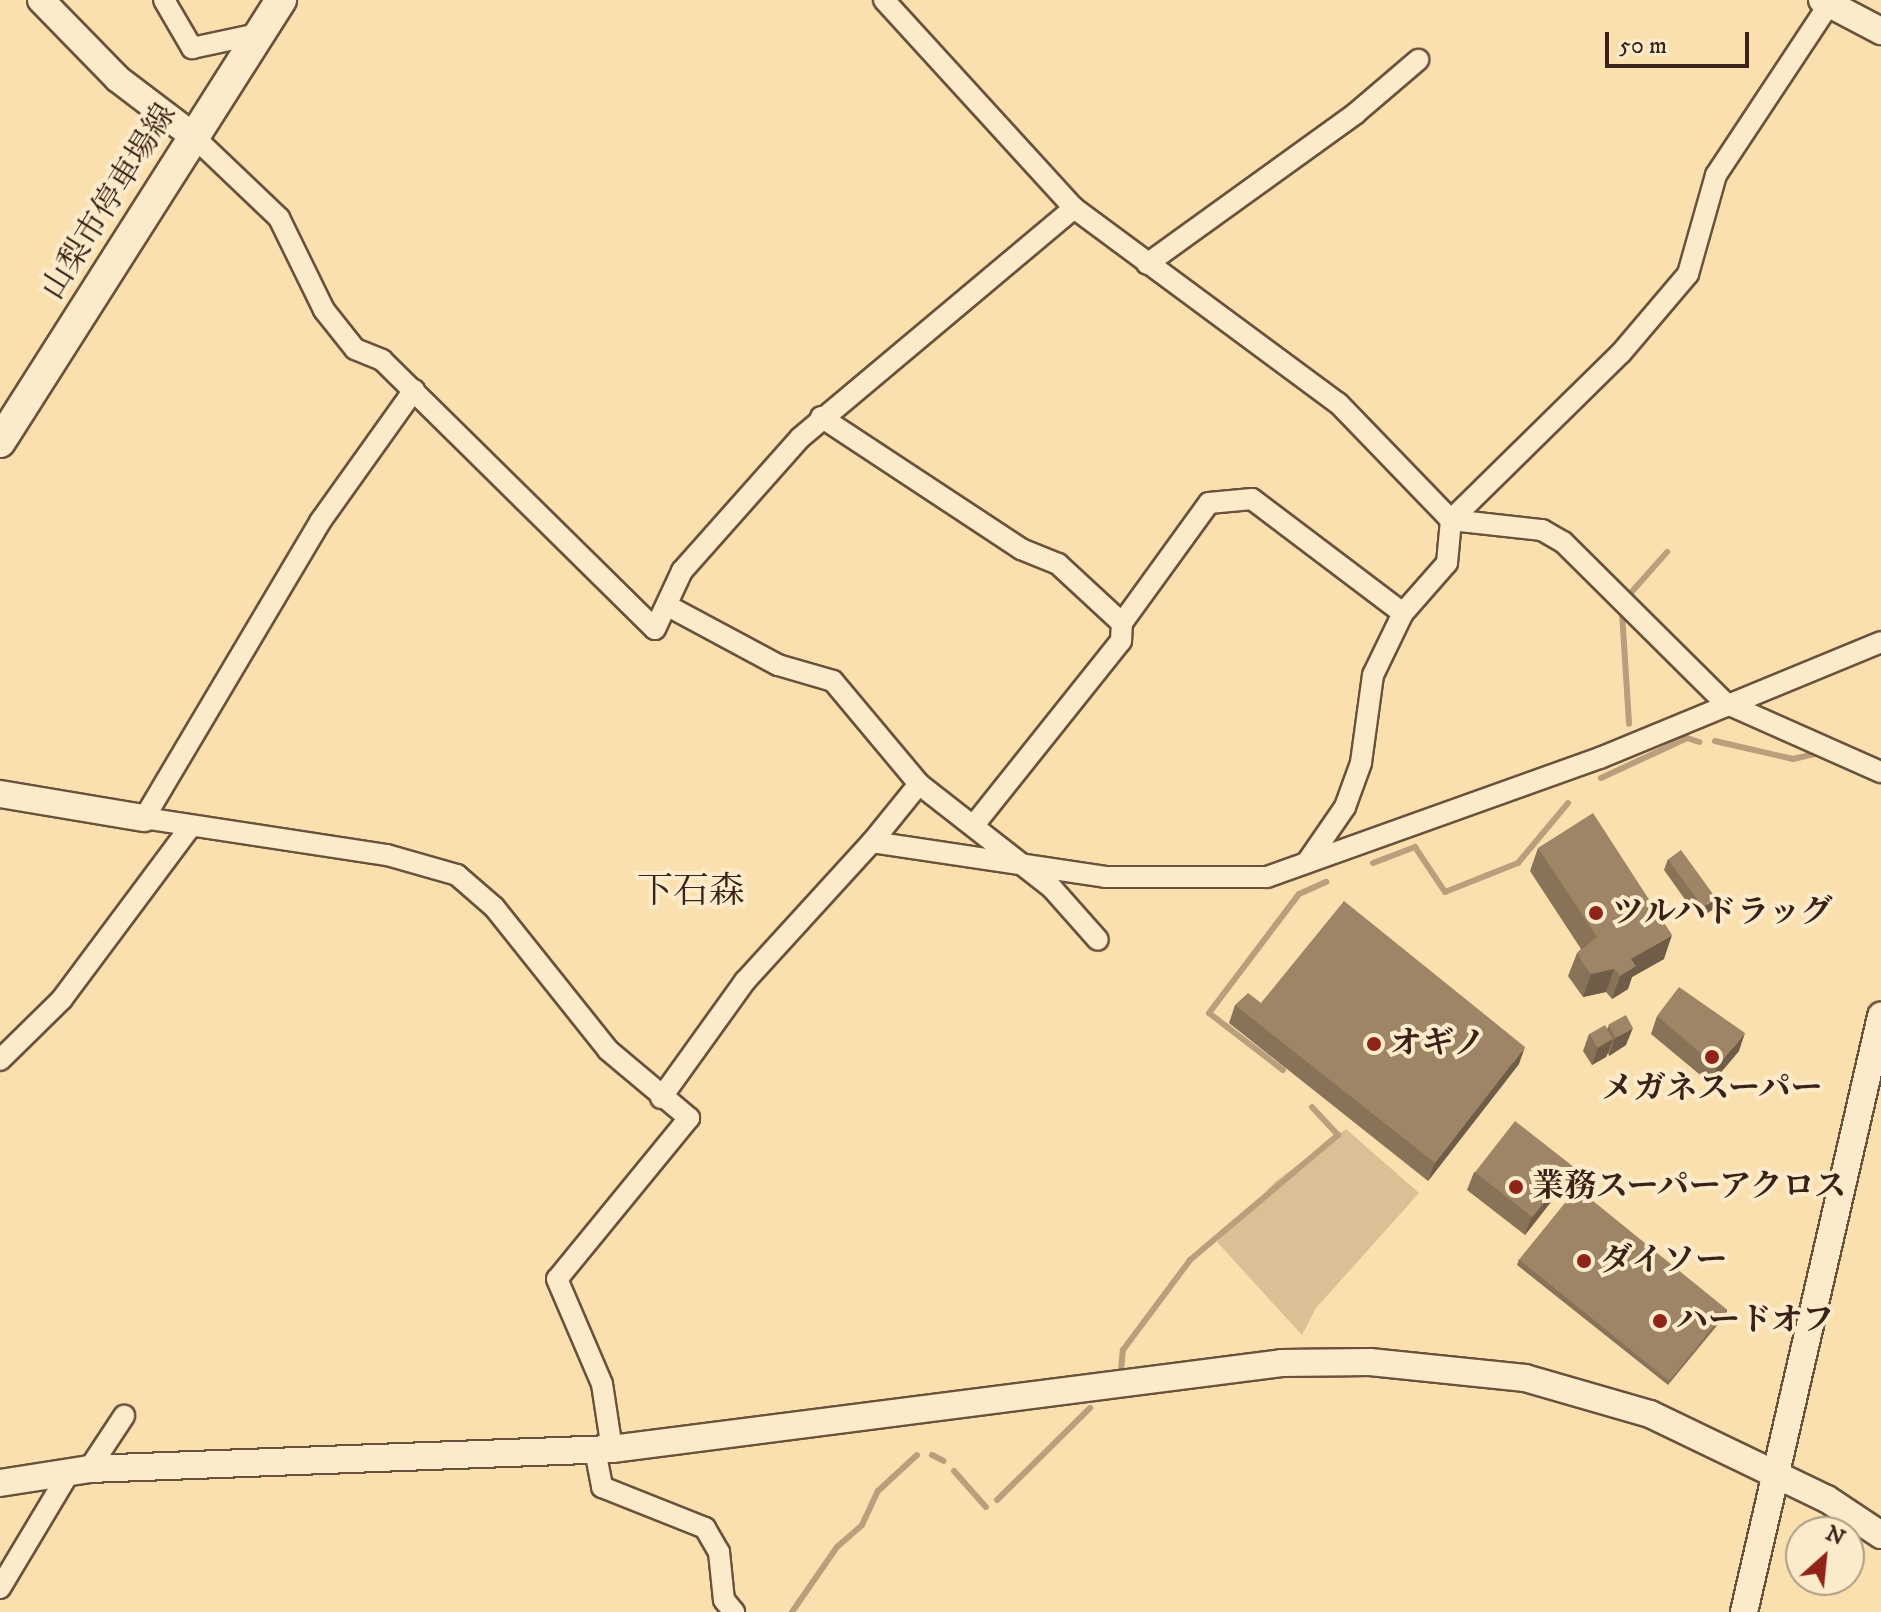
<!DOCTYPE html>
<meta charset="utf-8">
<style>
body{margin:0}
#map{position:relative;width:1881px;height:1612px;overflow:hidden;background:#fae0af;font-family:"IM FELL DW Pica","Noto Serif JP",serif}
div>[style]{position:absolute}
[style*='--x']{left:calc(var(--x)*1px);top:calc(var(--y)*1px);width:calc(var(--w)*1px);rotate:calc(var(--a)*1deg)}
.green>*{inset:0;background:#d9c095}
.stream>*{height:6px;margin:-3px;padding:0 3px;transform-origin:3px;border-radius:3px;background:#b99f7b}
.roads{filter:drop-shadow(2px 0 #6a523c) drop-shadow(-2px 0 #6a523c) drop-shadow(0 2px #6a523c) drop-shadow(0 -2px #6a523c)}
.minor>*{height:20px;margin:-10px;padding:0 10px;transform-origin:10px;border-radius:10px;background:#fcebcb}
.tertiary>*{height:26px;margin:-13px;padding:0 13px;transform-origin:13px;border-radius:13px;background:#fcebcb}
.secondary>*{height:30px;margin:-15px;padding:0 15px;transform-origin:15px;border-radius:15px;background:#fcebcb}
.wall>*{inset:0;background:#887258}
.shaded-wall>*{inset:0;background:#6f5d47;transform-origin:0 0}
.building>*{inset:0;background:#9e8566;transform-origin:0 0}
.dots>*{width:22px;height:22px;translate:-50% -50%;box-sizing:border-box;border:4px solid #fcebcb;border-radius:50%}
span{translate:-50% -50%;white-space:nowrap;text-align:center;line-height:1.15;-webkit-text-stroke:8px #fcebcb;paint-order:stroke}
.street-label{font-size:32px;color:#3a2216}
.poi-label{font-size:32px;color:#3a2216;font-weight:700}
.left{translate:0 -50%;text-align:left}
.quarter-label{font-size:36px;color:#3a2216}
.north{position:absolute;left:1785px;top:1516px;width:80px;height:80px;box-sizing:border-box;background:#fcebcb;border:2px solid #ae9b83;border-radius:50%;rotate:27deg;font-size:22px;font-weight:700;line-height:32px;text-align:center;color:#3a2216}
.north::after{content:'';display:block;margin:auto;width:28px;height:36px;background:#8f2418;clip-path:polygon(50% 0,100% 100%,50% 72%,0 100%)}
.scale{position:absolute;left:1605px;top:32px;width:144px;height:36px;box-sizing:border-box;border:4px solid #3a2216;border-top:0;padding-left:10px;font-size:24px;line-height:28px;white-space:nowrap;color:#3a2216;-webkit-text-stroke:6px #fcebcb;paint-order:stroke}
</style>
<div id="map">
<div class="green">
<i style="clip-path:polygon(1346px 1129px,1419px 1193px,1316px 1308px,1302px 1335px,1217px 1242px,1276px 1181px)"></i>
</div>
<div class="stream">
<i style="--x:1628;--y:596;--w:59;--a:-48.4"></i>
<i style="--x:1622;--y:612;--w:112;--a:86.4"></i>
<i style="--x:1715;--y:741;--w:80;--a:13"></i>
<i style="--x:1793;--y:759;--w:23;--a:-13"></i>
<i style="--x:1601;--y:778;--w:95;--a:-24.9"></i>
<i style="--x:1687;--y:738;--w:13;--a:18"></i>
<i style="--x:1373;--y:863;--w:45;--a:-20.9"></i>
<i style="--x:1415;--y:847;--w:54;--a:56.3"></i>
<i style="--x:1445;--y:892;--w:79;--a:-21.7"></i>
<i style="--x:1518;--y:863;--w:78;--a:-50.2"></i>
<i style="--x:1283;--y:1070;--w:93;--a:-142.4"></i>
<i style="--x:1209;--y:1013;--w:149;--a:-52.9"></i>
<i style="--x:1299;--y:894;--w:30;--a:-24"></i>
<i style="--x:1121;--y:1371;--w:21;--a:-85"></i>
<i style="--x:1123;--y:1350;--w:112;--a:-53.3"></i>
<i style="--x:1190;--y:1260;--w:194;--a:-40.2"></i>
<i style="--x:1338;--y:1135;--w:38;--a:-133"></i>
<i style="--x:932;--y:1455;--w:13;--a:27"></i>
<i style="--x:954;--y:1471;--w:48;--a:48.4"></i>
<i style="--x:997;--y:1500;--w:131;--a:-44.7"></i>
<i style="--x:792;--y:1612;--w:79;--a:-55.3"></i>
<i style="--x:837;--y:1547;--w:33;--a:-41"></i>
<i style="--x:862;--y:1525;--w:38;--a:-65"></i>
<i style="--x:878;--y:1491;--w:53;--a:-42.7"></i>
</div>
<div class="roads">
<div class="minor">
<i style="--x:164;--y:0;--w:56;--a:59.7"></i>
<i style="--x:192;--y:48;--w:67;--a:-12"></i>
<i style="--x:884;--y:0;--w:282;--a:47.6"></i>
<i style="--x:1074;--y:208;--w:328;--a:36.5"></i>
<i style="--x:1338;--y:403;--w:163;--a:46"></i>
<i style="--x:1451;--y:520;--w:43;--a:95.3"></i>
<i style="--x:1447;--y:563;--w:67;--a:131.3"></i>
<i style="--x:1403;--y:613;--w:69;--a:115.8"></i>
<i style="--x:1373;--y:675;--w:89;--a:97.8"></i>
<i style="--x:1361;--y:763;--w:47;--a:110"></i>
<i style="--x:1345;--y:807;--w:67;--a:124.6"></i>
<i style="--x:193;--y:136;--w:119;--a:43.6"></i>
<i style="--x:279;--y:218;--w:102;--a:63.9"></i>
<i style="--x:324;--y:310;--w:50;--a:51.5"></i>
<i style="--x:355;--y:349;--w:29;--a:22"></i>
<i style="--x:382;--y:360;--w:383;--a:44.6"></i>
<i style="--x:655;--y:629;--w:64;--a:-65"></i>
<i style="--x:682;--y:571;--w:178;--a:-48.4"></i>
<i style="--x:800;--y:438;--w:358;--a:-40"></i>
<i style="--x:1147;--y:264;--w:258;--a:-35.8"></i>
<i style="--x:1356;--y:113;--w:82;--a:-40.5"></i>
<i style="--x:414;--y:390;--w:162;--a:125.5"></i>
<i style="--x:320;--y:522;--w:344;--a:120.7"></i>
<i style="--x:144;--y:818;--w:246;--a:8.7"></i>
<i style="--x:387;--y:855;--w:73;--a:15.9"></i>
<i style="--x:457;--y:875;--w:49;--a:40.9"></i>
<i style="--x:494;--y:907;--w:183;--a:51.4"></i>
<i style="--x:608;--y:1050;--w:106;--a:40"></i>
<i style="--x:689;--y:1118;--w:208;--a:129.3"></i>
<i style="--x:557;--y:1279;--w:114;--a:66.8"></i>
<i style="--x:602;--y:1384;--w:66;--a:81.3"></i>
<i style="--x:821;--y:417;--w:240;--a:33.4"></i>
<i style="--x:1021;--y:549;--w:40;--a:22"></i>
<i style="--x:1058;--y:564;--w:87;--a:42.7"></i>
<i style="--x:1451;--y:520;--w:238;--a:-44.5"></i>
<i style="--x:1621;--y:353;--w:104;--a:-49.7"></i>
<i style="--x:1688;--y:274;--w:103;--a:-74.2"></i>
<i style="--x:1716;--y:175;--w:210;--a:-56.5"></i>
<i style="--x:1451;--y:520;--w:92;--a:6.3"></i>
<i style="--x:1542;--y:530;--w:24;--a:30"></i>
<i style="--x:1563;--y:542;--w:228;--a:44.8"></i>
<i style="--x:1725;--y:703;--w:171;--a:23.9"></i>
<i style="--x:668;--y:606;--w:125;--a:28.2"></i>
<i style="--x:778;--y:665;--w:57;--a:16.2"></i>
<i style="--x:833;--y:681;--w:134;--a:50.1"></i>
<i style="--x:919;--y:784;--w:169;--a:38"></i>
<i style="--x:1052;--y:888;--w:69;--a:48.5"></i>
<i style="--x:974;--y:825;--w:236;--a:-51.4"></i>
<i style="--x:1121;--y:641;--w:18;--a:-87"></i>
<i style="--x:1122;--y:623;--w:148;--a:-54.1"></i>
<i style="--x:1209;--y:503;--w:43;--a:-5.3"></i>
<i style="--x:1252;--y:499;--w:189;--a:37.1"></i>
<i style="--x:872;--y:842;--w:75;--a:-51"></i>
<i style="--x:0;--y:1060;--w:87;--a:-44.5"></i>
<i style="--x:62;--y:999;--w:214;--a:-53.3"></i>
<i style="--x:661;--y:1098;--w:144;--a:-54.3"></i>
<i style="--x:745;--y:981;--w:188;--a:-47.6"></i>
<i style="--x:872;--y:842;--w:236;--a:8.5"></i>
<i style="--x:1105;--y:877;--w:162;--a:0"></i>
<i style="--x:1267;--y:877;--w:354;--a:-19.7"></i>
<i style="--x:1600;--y:758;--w:304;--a:-22.4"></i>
<i style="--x:595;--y:1450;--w:38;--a:79"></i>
<i style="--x:602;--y:1487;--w:111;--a:21.7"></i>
<i style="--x:705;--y:1528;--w:28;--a:60"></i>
<i style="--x:719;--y:1552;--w:48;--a:84.1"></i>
<i style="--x:724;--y:1600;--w:16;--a:50"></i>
<i style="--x:89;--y:1469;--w:64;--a:-56.6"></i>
<i style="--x:0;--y:1588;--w:136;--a:-59.1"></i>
</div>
<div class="tertiary">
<i style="--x:41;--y:0;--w:110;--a:45.7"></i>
<i style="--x:118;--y:79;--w:94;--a:37.2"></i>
<i style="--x:1822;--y:0;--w:67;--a:27.7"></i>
<i style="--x:0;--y:794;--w:146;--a:9.5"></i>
<i style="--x:0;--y:1483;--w:90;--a:-8.9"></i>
<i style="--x:89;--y:1469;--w:523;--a:-2.19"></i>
<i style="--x:612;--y:1449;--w:675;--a:-7.31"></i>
<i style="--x:1282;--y:1363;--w:88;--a:-0.7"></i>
<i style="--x:1370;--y:1362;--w:156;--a:5.9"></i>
<i style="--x:1525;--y:1378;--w:130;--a:16.1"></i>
<i style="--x:1650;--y:1414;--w:196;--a:25.7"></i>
<i style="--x:1827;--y:1499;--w:65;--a:33.7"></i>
<i style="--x:1744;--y:1612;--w:612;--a:-77.05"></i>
</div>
<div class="secondary">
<i style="--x:0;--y:442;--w:524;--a:-57.55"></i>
</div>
</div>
<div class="wall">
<i style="clip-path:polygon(1538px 848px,1664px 959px,1632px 977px,1628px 989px,1612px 999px,1606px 992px,1583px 997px,1568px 976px,1577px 953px,1581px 949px,1530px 871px)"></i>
<i style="clip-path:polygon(1668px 859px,1712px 910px,1699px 919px,1664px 870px)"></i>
<i style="clip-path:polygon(1261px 1003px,1519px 1064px,1428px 1181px,1229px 1023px,1235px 1005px)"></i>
<i style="clip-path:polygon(1657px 1016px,1739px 1051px,1711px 1084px,1651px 1034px)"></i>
<i style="clip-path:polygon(1609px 1025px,1626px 1045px,1609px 1056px,1608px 1053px,1606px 1057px,1592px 1065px,1583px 1051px,1589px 1034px,1607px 1029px)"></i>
<i style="clip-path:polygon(1572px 1166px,1565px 1184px,1525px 1235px,1467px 1190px,1474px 1172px)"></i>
<i style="clip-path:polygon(1519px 1259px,1727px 1310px,1725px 1316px,1668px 1385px,1517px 1265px)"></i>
</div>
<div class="shaded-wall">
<i style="clip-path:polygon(1716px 898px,1712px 910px,1699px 919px,1704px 907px)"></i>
<i style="clip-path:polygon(1672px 935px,1664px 959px,1632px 977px,1628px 989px,1612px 999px,1620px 976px,1631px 959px)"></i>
<i style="clip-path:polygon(1614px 969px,1606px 992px,1583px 997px,1591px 974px)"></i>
<i style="clip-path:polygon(1633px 1028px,1626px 1045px,1609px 1056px,1615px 1038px)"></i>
<i style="clip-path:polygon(1745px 1033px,1739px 1051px,1711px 1084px,1717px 1067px)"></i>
<i style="clip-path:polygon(1613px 1039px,1606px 1057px,1592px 1065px,1598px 1048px)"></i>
<i style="clip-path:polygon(1525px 1047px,1519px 1064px,1428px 1181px,1435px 1163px)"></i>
<i style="clip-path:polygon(1572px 1166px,1565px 1184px,1525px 1235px,1531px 1218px)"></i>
<i style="left:1727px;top:1310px;width:6px;height:89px;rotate:108deg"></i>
</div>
<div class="building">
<i style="clip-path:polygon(1593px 813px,1672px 935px,1631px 959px,1636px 966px,1620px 976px,1614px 969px,1591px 974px,1583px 963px,1577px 953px,1597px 937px,1538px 848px)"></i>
<i style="left:1681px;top:850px;width:59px;height:16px;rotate:54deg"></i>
<i style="clip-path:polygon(1344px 901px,1525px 1047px,1435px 1163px,1235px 1005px,1248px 993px,1261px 1003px)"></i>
<i style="clip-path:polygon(1679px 987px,1745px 1033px,1717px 1067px,1657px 1016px)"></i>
<i style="left:1626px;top:1015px;width:15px;height:20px;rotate:62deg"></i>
<i style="left:1605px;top:1025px;width:16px;height:18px;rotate:60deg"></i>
<i style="left:1515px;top:1121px;width:73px;height:65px;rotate:38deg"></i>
<i style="left:1577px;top:1188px;width:193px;height:92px;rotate:39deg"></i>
</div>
<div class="dots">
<i style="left:1596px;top:913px;background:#8f2418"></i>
<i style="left:1374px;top:1044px;background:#8f2418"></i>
<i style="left:1712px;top:1057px;background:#8f2418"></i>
<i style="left:1516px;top:1187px;background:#8f2418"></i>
<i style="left:1584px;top:1261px;background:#8f2418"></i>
<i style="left:1660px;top:1321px;background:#8f2418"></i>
</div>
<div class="street-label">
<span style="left:110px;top:202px;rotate:-58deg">山梨市停車場線</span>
</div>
<div class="poi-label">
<span class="left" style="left:1612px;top:913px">ツルハドラッグ</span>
<span class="left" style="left:1390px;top:1044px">オギノ</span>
<span style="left:1712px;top:1089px">メガネスーパー</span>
<span class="left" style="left:1532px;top:1187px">業務スーパーアクロス</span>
<span class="left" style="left:1600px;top:1261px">ダイソー</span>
<span class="left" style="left:1676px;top:1321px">ハードオフ</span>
</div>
<div class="quarter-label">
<span style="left:691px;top:892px">下石森</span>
</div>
<div class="north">N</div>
<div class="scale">50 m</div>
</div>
